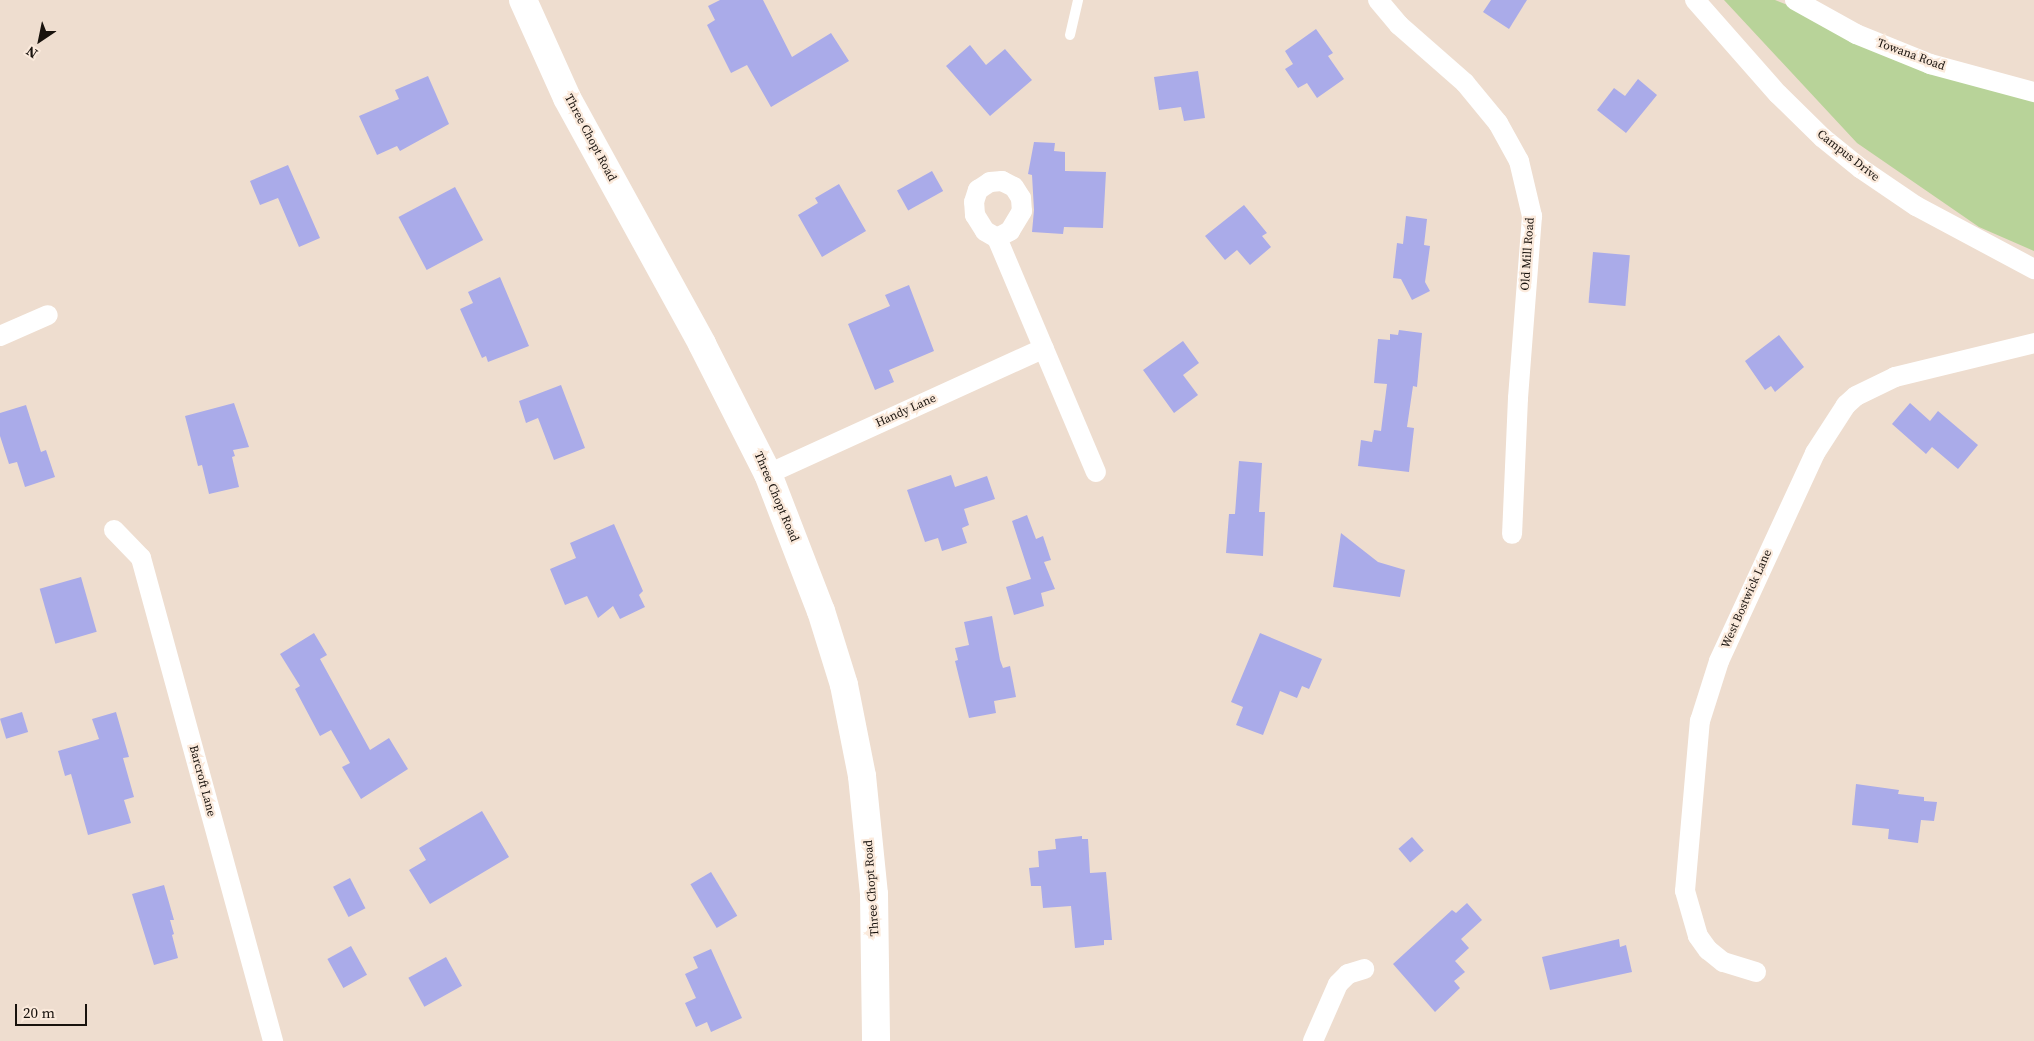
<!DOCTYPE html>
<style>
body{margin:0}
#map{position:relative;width:2034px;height:1041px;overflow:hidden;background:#eeddcf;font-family:"Source Serif 4",serif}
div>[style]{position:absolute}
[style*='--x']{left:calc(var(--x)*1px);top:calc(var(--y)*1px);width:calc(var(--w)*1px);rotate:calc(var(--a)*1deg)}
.green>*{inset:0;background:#b8d399}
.building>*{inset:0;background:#aaabe9;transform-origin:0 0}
.lane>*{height:10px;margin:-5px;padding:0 5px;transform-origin:5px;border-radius:5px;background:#fff}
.street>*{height:20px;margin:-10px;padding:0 10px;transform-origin:10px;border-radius:10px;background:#fff}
.secondary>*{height:28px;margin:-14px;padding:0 14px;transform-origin:14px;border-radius:14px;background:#fff}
span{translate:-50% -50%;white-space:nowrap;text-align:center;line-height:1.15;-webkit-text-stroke:4.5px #fbeadc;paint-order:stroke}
.street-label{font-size:12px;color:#18120d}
.north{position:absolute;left:15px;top:15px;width:50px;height:50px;-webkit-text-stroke:4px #fbeadc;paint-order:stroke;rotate:214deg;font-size:14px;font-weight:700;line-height:20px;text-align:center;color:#18120d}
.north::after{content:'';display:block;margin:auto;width:18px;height:22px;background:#18120d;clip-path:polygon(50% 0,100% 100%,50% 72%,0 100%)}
.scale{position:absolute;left:15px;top:1004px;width:72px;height:22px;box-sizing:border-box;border:2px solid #18120d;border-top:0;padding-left:6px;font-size:15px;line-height:18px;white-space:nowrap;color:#18120d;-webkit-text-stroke:4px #fbeadc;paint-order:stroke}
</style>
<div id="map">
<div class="green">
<i style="clip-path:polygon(1724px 0,1775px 0,2008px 91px,2034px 97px,2034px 251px,1979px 227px,1857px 143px)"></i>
</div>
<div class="building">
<i style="clip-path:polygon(720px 0,763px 0,792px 57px,831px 33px,849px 61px,771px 107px,747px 65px,731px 73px,707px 25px,715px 20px,708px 6px)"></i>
<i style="clip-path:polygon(1491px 0,1527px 0,1509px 29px,1483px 12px)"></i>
<i style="clip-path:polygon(1316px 29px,1333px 53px,1328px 56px,1344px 79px,1317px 98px,1307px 83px,1298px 88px,1285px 69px,1293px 64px,1285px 51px)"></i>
<i style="clip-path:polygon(970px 45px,986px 65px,1005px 49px,1032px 80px,990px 116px,946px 66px)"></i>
<i style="clip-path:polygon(1198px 71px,1205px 118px,1184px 121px,1181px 107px,1159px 110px,1154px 77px)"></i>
<i style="clip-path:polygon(428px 76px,449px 124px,400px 151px,397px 146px,377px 155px,359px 116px,399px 99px,395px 90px)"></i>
<i style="clip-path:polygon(1638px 79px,1657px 95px,1626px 133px,1597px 110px,1614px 88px,1625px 96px)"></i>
<i style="clip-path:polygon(1034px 142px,1055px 143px,1054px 151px,1065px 152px,1065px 171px,1106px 172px,1103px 228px,1064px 227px,1063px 234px,1032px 232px,1034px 210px,1032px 175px,1028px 174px)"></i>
<i style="clip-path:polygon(288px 165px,320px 238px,299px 247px,278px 198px,260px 205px,250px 181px)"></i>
<i style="left:932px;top:171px;width:23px;height:40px;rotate:61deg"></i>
<i style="clip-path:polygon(839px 184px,866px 231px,822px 257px,798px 215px,818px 203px,815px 198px)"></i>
<i style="left:455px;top:187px;width:60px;height:64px;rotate:62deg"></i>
<i style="clip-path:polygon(1244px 205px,1267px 233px,1262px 236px,1271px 247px,1250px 265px,1237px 250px,1225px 260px,1205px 236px)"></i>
<i style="clip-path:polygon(1406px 216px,1427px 219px,1424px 245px,1430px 246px,1425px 282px,1430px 291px,1412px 300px,1401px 279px,1393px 278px,1397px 243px,1403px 244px)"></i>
<i style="left:1593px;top:252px;width:37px;height:51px;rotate:5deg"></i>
<i style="clip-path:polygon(500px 277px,529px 346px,488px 362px,486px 356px,482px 358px,460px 309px,473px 303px,468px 292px)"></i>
<i style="clip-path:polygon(909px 285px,934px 351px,889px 370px,894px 382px,875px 390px,848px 324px,890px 306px,885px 295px)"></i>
<i style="clip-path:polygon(1399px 330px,1422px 333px,1417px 387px,1413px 386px,1407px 427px,1414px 428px,1409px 472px,1358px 466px,1361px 440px,1372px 442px,1374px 430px,1381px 431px,1387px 384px,1374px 383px,1378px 339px,1390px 340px,1390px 334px,1398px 335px)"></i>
<i style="clip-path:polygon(1779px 335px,1804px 367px,1775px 392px,1771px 386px,1765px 390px,1745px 361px)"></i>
<i style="clip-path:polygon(1183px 341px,1199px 363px,1183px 375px,1198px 395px,1174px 413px,1143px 370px)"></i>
<i style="clip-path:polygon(561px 385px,585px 448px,554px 460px,538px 418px,526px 423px,519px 401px)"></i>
<i style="clip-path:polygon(234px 403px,249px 447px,233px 450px,235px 456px,232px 457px,239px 487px,209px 494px,202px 465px,198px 466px,185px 416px)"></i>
<i style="clip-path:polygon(1910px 403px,1930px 421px,1938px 411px,1978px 445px,1958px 469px,1932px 447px,1926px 454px,1892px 424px)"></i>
<i style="clip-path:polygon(26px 405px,41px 452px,46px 450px,55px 477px,25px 487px,17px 462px,9px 464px,0 436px,0 413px)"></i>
<i style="clip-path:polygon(1239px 461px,1262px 463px,1259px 512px,1265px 512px,1263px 556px,1226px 553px,1229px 514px,1235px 514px)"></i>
<i style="clip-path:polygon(951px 475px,955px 487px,987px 476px,995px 499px,964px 509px,969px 525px,962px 528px,967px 543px,942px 551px,938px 538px,925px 542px,907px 490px)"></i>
<i style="clip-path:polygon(1027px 515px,1036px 539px,1043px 536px,1051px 560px,1044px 562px,1055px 589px,1041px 593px,1044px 606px,1014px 615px,1006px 587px,1031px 579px,1012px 521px)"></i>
<i style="clip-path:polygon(614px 524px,643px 591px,639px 595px,645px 607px,620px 619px,613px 606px,598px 618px,587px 596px,565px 605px,550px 569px,576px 558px,570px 543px)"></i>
<i style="clip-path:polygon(1341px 533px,1378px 562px,1405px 570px,1400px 597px,1333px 587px)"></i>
<i style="left:81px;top:577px;width:57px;height:43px;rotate:74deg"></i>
<i style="clip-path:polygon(992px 616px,1000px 660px,1003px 668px,1010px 666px,1016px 697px,994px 701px,996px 713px,969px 718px,955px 661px,958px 660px,955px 648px,969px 645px,964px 622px)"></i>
<i style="clip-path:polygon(314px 633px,327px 655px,320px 659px,370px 750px,389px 738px,408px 769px,361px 799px,342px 767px,350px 763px,331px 730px,320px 736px,295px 689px,300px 686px,280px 654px)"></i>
<i style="clip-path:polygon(1260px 633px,1322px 659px,1309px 689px,1302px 686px,1297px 698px,1280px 691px,1263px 735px,1236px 725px,1243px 707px,1231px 702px)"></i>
<i style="left:22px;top:712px;width:21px;height:23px;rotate:73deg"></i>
<i style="clip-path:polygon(116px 712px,129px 757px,123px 758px,134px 797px,124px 800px,131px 823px,88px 835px,71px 774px,65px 776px,58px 751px,99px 739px,92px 719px)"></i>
<i style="clip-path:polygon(1856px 784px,1899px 790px,1898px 794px,1924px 797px,1924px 801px,1937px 802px,1934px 821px,1921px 820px,1918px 843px,1888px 839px,1889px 829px,1852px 825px)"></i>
<i style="clip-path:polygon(482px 811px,509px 857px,430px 904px,409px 870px,426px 860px,419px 848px)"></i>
<i style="clip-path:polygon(1082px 836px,1082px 839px,1088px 839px,1090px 873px,1106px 872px,1112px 940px,1104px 940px,1104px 945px,1075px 948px,1071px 906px,1043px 908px,1041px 886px,1031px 886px,1029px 868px,1039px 867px,1038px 851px,1056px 849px,1055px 839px)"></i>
<i style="left:1412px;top:837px;width:18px;height:18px;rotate:49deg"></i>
<i style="left:711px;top:872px;width:51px;height:24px;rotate:59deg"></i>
<i style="left:350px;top:878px;width:34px;height:19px;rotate:63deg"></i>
<i style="clip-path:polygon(164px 885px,174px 920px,170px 920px,174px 934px,172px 935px,178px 958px,154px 965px,132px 894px)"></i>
<i style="clip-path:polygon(1467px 903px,1482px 920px,1461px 939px,1469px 948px,1455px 961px,1465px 972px,1454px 981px,1460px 988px,1435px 1012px,1393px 964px,1452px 910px,1456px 913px)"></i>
<i style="clip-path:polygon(1619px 939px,1620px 947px,1626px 945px,1632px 972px,1550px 990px,1542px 957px)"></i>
<i style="left:351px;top:946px;width:33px;height:27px;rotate:61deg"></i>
<i style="clip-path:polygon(711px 949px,742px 1018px,711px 1032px,707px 1022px,696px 1027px,685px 1003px,696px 998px,685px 974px,698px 968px,693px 957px)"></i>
<i style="left:446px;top:957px;width:33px;height:43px;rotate:61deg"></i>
</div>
<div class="lane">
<i style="--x:1070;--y:35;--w:36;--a:-77"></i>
</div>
<div class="street">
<i style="--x:1378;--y:0;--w:33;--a:50"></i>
<i style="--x:1399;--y:25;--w:88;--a:41.3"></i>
<i style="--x:1465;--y:83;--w:52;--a:50.5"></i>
<i style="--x:1498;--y:123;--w:43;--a:61.1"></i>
<i style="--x:1519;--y:161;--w:57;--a:76.7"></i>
<i style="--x:1532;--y:216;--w:183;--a:94.4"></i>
<i style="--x:1518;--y:398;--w:136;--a:92.5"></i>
<i style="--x:1695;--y:0;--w:125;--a:48.6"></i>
<i style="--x:1778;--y:94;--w:63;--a:44.4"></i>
<i style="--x:1823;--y:138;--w:48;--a:39"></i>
<i style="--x:1860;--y:168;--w:68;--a:34.2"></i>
<i style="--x:1916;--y:206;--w:134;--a:28.1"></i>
<i style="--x:1795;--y:0;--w:70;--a:29.1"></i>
<i style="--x:1856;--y:34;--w:80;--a:22.1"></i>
<i style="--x:1930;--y:64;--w:108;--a:15.1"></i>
<i style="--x:997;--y:238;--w:14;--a:-150"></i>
<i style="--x:985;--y:231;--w:19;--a:-122"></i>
<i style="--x:975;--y:215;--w:13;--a:-94"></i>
<i style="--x:974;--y:202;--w:13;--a:-72"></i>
<i style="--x:978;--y:190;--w:14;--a:-34"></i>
<i style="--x:990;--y:182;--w:12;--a:-5"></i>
<i style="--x:1002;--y:181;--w:13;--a:27"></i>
<i style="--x:1014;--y:187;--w:13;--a:58"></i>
<i style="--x:1021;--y:198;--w:13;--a:86"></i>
<i style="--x:1022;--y:211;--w:23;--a:121"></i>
<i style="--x:1010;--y:231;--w:15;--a:152"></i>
<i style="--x:997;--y:238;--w:254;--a:67.1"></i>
<i style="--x:0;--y:336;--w:52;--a:-23.6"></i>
<i style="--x:768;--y:474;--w:303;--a:-24.5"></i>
<i style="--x:114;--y:530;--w:39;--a:46"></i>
<i style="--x:141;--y:558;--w:501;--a:74.71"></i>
<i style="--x:1756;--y:972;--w:34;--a:-163"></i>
<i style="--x:1723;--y:962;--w:19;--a:-141"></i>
<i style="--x:1708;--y:950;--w:17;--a:-126"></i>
<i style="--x:1698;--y:936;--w:47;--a:-106.1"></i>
<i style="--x:1685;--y:891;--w:171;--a:-85"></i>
<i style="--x:1700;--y:721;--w:63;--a:-72.4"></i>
<i style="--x:1719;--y:661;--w:229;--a:-65.2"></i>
<i style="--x:1815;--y:453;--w:57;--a:-57.1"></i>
<i style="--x:1846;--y:405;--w:13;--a:-42"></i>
<i style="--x:1856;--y:396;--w:43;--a:-26"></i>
<i style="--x:1895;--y:377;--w:143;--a:-13.7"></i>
<i style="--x:1313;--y:1041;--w:62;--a:-66.3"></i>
<i style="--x:1338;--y:984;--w:14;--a:-45"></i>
<i style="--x:1348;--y:974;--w:17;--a:-17"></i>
</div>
<div class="secondary">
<i style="--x:523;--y:0;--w:107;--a:65.8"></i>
<i style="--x:567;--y:98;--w:281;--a:61.2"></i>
<i style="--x:702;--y:344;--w:146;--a:63.1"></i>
<i style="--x:768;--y:474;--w:147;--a:68.9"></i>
<i style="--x:821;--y:611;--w:77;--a:72.7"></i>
<i style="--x:844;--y:685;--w:93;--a:78.8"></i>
<i style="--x:862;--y:776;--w:119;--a:84.2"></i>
<i style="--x:874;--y:894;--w:147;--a:89.2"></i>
</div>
<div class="street-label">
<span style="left:1911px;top:55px;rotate:20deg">Towana Road</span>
<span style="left:590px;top:138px;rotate:62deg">Three Chopt Road</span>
<span style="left:1848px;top:156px;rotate:38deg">Campus Drive</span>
<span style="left:1528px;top:254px;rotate:-86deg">Old Mill Road</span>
<span style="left:906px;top:411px;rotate:-24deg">Handy Lane</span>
<span style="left:776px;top:497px;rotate:67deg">Three Chopt Road</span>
<span style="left:1747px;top:599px;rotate:-66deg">West Bostwick Lane</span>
<span style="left:202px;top:781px;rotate:75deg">Barcroft Lane</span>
<span style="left:872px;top:888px;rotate:-94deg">Three Chopt Road</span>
</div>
<div class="north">N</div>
<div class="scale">20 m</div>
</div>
